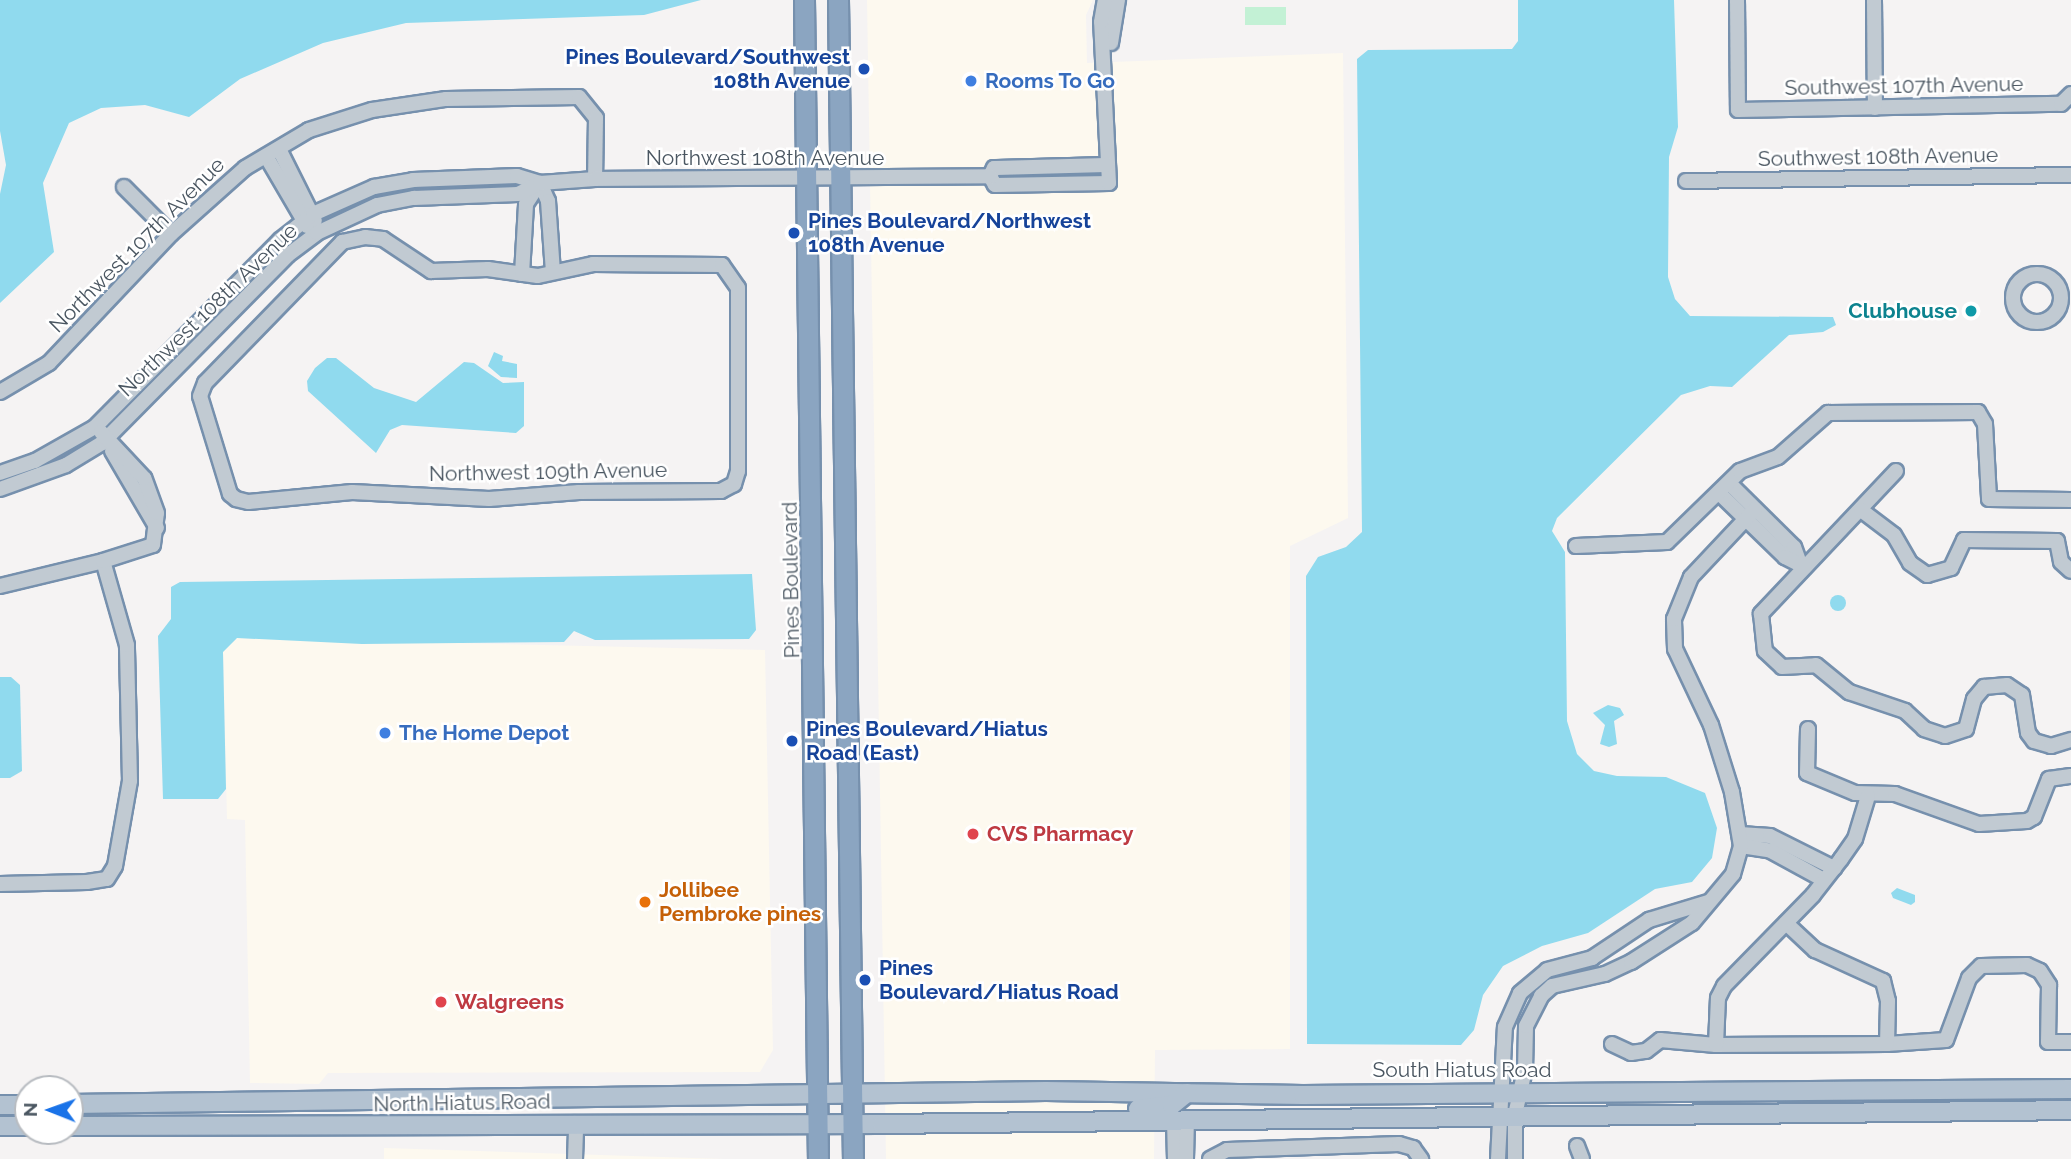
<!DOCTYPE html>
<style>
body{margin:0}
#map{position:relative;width:2071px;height:1159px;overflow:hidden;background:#f5f3f3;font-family:Raleway,sans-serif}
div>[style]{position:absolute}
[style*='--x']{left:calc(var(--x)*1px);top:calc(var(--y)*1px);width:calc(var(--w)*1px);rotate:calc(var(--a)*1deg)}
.commercial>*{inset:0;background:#fdf9ef}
.green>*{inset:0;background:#c3f1d5;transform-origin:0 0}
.water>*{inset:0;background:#90daee}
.round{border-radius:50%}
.roads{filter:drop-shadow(2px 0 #7690ad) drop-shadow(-2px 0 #7690ad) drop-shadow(0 2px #7690ad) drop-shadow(0 -2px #7690ad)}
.minor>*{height:14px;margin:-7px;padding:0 7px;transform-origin:7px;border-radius:7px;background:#c1cad2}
.minor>.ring{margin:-7px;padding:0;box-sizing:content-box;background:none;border:14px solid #c1cad2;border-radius:50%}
.major>*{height:18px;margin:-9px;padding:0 9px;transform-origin:9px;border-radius:9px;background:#b3c2d1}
.highway>*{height:19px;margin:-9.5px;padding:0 9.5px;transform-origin:9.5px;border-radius:9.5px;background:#8ba5c1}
.dots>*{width:19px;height:19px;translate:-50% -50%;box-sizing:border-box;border:4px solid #fff;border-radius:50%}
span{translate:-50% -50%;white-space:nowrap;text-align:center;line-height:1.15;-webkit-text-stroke:5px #fff;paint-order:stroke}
.transit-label{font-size:21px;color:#164399;font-weight:700}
.right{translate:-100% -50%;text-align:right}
.left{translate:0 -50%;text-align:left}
.shop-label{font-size:21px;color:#366cbe;font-weight:700}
.street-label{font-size:21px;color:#4a5661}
.culture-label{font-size:21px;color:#0d838f;font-weight:700}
.health-label{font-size:21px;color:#be3a42;font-weight:700}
.food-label{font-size:21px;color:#c56008;font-weight:700}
.north{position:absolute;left:14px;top:1075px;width:70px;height:70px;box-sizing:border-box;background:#fff;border:2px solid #b7bbc0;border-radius:50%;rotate:271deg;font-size:19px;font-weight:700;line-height:28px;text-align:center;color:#4a5661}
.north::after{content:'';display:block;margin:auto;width:24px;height:32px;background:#1a73e8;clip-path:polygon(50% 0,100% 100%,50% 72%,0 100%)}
</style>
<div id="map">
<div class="commercial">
<i style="clip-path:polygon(867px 0,1093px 0,1086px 15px,1087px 63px,1343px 53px,1348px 518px,1290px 546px,1290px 1049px,1155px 1050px,1154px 1159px,886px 1159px)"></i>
<i style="clip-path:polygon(237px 638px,765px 650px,773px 1050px,760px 1072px,328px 1073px,319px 1084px,250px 1083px,245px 820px,227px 819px,223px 651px)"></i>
<i style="clip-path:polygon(384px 1148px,724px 1159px,384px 1159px)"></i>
</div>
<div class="green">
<i style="left:1245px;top:7px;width:41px;height:18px"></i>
</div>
<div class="water">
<i style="clip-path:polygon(0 0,701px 0,644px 15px,406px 23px,323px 43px,240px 79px,189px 117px,145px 105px,101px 108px,69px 123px,43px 183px,54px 252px,0 303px,0 194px,6px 165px,0 131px)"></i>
<i style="clip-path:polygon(1518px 0,1674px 0,1678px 127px,1669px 157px,1668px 277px,1675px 299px,1690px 316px,1833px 317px,1836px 325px,1823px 332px,1789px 335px,1732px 387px,1710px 386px,1681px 395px,1557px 518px,1552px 531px,1565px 552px,1567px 721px,1577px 754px,1594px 771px,1617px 776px,1666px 777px,1705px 793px,1717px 828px,1712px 858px,1692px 882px,1655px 889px,1588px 933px,1542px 946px,1503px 966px,1483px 995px,1474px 1030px,1461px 1045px,1307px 1044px,1306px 576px,1318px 557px,1346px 547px,1362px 532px,1357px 59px,1368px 50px,1512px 49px,1518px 41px)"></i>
<i style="clip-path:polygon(494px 352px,503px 356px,502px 361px,517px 364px,517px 378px,501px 377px,488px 366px)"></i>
<i style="clip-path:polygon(327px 358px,336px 358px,374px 388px,416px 402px,464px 362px,474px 363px,503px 383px,524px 382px,524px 426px,516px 433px,402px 425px,390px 430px,376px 453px,308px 391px,307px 381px,315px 368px)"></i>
<i style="clip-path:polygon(752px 574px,756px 630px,749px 639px,595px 640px,574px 631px,564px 642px,362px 644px,237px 638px,223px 652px,226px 789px,218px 799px,163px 799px,158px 636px,171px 619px,171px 587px,180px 582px)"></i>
<i class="round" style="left:1830px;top:595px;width:16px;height:16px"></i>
<i style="clip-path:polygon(0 677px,11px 677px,20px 685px,22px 771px,10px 778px,0 778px)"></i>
<i style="clip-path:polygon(1608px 705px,1620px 708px,1624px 715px,1614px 721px,1617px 744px,1609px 747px,1600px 744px,1605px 725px,1593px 713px)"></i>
<i style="clip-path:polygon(1897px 888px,1915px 895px,1915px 902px,1911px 905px,1893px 898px,1891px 893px)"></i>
</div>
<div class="roads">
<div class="minor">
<i style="--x:1737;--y:0;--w:110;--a:89.5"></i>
<i style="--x:1738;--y:110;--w:323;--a:-1.1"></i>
<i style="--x:2061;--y:104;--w:14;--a:-45"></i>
<i style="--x:1874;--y:0;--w:108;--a:89.5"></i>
<i style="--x:1111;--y:43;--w:44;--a:-80.8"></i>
<i style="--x:279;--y:149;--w:80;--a:63.4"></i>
<i style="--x:266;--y:156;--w:81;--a:59.6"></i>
<i style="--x:990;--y:176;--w:10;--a:61"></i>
<i style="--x:995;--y:185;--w:114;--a:-1"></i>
<i style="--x:1109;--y:183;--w:161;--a:-92.8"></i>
<i style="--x:1101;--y:22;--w:22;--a:-80"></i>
<i style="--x:990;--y:176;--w:9;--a:-63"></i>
<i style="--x:994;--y:168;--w:114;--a:-1.5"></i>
<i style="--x:1686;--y:181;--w:385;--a:-0.9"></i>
<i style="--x:540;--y:183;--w:20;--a:66"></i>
<i style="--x:548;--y:201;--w:71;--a:86"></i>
<i style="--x:124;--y:187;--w:66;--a:45"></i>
<i style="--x:365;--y:237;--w:18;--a:6"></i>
<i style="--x:383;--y:239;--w:58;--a:33.7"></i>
<i style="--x:431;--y:271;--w:57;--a:-2"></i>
<i style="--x:488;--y:269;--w:50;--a:8"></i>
<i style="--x:538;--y:276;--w:56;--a:-12.3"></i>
<i style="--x:593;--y:264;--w:129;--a:0.4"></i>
<i style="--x:722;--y:265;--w:28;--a:55"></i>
<i style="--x:738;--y:288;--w:183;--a:90"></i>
<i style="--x:738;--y:471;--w:14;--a:107"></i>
<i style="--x:734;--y:484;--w:15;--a:152"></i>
<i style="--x:721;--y:491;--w:142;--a:179.6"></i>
<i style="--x:579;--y:492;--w:90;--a:175.6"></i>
<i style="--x:489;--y:499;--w:137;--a:-177.1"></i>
<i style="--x:352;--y:492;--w:104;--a:174.5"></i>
<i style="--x:248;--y:502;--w:12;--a:-166"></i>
<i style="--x:236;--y:499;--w:8;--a:-140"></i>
<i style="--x:230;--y:494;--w:102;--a:-107"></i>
<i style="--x:200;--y:396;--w:14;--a:-69"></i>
<i style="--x:205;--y:383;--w:197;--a:-45.8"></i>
<i style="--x:342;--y:242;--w:24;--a:-12"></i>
<i class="ring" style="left:2013px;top:274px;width:34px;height:34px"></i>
<i style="--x:522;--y:274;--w:70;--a:-86.7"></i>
<i style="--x:526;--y:204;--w:20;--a:-57"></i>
<i style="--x:0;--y:392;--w:57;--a:-30.6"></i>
<i style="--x:49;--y:363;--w:178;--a:-46.6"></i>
<i style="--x:171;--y:234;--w:99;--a:-41.7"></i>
<i style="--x:245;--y:168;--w:74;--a:-30.7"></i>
<i style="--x:309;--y:130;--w:66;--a:-17.6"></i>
<i style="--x:372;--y:110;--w:75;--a:-8.5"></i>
<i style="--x:446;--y:99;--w:133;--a:-0.9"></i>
<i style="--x:579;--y:97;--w:27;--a:51"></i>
<i style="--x:596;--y:118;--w:61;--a:90.9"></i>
<i style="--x:112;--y:451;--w:89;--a:59.7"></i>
<i style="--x:1896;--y:471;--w:197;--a:133.4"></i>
<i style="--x:1761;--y:614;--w:37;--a:84"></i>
<i style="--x:1765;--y:651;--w:23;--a:43"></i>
<i style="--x:1782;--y:667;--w:34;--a:-3"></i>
<i style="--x:1816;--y:665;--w:43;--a:39.3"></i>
<i style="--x:1849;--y:692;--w:59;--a:18.7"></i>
<i style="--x:1905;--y:711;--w:26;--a:43"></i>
<i style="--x:1924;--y:729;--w:22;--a:18"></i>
<i style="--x:1945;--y:736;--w:22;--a:-18"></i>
<i style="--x:1966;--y:729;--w:31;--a:-75"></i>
<i style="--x:1974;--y:699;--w:16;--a:-50"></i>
<i style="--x:1984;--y:687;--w:23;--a:-5"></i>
<i style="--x:2007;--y:685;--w:18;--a:34"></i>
<i style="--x:2022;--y:695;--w:38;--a:81"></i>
<i style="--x:2028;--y:733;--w:10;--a:53"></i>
<i style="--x:2034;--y:741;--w:18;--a:16"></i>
<i style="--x:2051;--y:746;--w:21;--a:-17"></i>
<i style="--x:0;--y:473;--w:37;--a:-19"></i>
<i style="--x:35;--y:461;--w:69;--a:-29.5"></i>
<i style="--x:95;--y:427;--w:263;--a:-45.3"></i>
<i style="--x:280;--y:240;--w:42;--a:-38.2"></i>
<i style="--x:313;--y:214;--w:67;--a:-23.9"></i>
<i style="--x:374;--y:187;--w:40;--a:-10"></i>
<i style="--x:413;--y:180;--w:104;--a:-2.2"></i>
<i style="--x:517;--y:176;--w:24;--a:17"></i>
<i style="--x:1729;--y:483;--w:91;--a:44.6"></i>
<i style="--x:1794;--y:547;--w:15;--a:70"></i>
<i style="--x:0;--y:489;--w:70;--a:-20"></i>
<i style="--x:66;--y:465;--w:42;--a:-31.4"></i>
<i style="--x:102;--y:443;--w:264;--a:-45.3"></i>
<i style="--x:288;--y:255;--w:36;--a:-37"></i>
<i style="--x:317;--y:233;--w:66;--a:-25"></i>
<i style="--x:377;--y:205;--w:38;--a:-11"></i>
<i style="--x:414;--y:198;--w:104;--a:-2.2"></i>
<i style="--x:518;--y:194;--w:25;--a:-27"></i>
<i style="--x:540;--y:183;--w:55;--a:-4.2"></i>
<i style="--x:595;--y:179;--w:395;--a:-0.4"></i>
<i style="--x:1719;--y:493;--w:92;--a:44.1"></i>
<i style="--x:1785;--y:557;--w:22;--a:27"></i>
<i style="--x:1861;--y:510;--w:41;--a:37.1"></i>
<i style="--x:1894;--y:535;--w:32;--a:60"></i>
<i style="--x:1910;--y:563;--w:21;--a:35"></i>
<i style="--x:1927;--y:575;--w:25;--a:-16"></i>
<i style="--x:1951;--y:568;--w:31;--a:-65"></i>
<i style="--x:1964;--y:540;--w:93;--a:0.6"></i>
<i style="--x:2057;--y:541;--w:21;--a:79"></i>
<i style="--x:2061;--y:562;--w:13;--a:42"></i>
<i style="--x:1576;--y:546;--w:91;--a:-2.5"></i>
<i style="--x:1667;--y:542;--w:102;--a:-44.2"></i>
<i style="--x:1740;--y:471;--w:40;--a:-20.2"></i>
<i style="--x:1778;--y:457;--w:67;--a:-41.3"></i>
<i style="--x:1828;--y:413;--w:150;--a:-0.4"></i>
<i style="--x:1978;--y:412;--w:14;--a:60"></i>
<i style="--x:1985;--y:424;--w:75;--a:86.9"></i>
<i style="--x:1989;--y:499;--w:82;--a:0.7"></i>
<i style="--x:0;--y:586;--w:106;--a:-13.6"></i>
<i style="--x:1808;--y:729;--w:44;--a:91.3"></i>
<i style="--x:1807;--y:773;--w:52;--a:22.6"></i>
<i style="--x:1855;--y:793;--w:40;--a:1.4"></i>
<i style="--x:1895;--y:794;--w:89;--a:19.7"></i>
<i style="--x:1979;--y:824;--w:48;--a:-3.6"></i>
<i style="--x:2027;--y:821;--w:8;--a:-30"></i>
<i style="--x:2034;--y:817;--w:41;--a:-68.5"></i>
<i style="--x:2049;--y:779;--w:22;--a:-8"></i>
<i style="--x:1740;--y:834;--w:30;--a:4"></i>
<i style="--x:1770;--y:836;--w:72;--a:26.6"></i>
<i style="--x:1741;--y:846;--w:30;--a:9"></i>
<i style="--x:1771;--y:851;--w:60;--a:28.7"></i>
<i style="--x:0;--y:884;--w:87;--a:-1.3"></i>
<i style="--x:87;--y:882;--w:20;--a:-9"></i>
<i style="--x:107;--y:879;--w:15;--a:-58"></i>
<i style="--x:115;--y:866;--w:86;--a:-80"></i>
<i style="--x:130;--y:781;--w:136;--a:-91.3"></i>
<i style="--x:127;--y:645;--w:87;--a:-105.9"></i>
<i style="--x:103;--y:561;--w:52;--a:-17.7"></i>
<i style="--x:153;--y:545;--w:32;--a:-83"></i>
<i style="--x:157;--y:513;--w:37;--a:-110"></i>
<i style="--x:144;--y:478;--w:63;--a:-133.1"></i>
<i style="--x:1786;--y:923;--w:40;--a:43"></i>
<i style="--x:1815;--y:950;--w:75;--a:24.5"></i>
<i style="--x:1883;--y:981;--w:21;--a:76"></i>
<i style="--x:1888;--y:1001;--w:43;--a:91.3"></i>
<i style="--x:1887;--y:1044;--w:59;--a:-3.9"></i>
<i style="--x:1946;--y:1040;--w:66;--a:-69.6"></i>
<i style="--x:1969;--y:978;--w:17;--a:-45"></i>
<i style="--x:1981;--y:966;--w:46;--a:-1.2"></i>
<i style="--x:2027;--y:965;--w:14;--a:25"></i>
<i style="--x:2040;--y:971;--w:17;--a:57"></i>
<i style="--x:2049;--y:985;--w:57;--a:91"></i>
<i style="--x:2048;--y:1042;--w:23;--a:0"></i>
<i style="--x:1612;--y:1044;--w:21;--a:25"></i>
<i style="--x:1631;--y:1053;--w:15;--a:-8"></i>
<i style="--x:1646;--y:1051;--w:18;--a:-38"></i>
<i style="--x:1660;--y:1040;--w:56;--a:5.1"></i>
<i style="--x:1716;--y:1045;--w:171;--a:-0.3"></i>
<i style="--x:1716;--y:1045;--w:47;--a:-87.6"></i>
<i style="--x:1718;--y:998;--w:13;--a:-63"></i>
<i style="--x:1724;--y:986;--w:127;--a:-45.6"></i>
<i style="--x:1813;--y:895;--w:46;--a:-52.1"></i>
<i style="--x:1841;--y:859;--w:24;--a:-55"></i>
<i style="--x:1855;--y:839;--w:45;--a:-73.2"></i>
<i style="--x:1174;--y:1119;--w:40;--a:88.6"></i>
<i style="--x:1577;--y:1146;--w:14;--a:69"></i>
<i style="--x:575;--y:1159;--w:36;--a:-88"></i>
<i style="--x:1186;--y:1159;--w:40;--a:-88.6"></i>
<i style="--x:1210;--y:1159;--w:19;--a:-28"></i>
<i style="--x:1227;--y:1150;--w:172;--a:-2"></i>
<i style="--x:1399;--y:1144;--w:15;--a:16"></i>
<i style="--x:1413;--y:1148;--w:14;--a:54"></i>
<i style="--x:1498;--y:1159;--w:132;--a:-87"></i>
<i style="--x:1505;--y:1027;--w:37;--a:-66"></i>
<i style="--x:1520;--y:993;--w:35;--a:-40"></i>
<i style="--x:1547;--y:970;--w:47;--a:-14.9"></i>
<i style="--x:1592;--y:958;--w:69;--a:-33.7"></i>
<i style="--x:1649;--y:920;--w:62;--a:-17"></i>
<i style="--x:1515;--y:1159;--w:44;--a:-90"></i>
<i style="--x:1515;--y:1115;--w:46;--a:-77.5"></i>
<i style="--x:1525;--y:1070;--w:44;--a:-88.7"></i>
<i style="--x:1526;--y:1026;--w:34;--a:-63"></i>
<i style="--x:1541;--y:996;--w:15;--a:-42"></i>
<i style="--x:1552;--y:986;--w:54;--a:-12.8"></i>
<i style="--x:1605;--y:974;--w:29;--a:-25"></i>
<i style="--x:1631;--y:962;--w:72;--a:-32.6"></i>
<i style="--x:1692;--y:923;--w:64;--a:-50.1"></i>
<i style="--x:1733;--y:874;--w:29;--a:-74"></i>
<i style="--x:1741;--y:846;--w:55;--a:-99.5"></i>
<i style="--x:1732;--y:792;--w:70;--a:-107.4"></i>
<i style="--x:1711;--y:725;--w:84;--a:-115.3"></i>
<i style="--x:1675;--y:649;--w:30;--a:-92"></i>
<i style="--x:1674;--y:619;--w:45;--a:-68"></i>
<i style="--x:1691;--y:577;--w:93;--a:-46.7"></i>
</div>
<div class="major">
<i style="--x:70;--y:1104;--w:976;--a:-0.76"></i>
<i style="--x:1046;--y:1091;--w:257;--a:0.9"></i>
<i style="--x:1303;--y:1095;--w:768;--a:-0.45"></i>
<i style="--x:0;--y:1105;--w:28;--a:0"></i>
<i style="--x:1138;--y:1109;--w:34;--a:-7"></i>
<i style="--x:1172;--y:1105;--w:19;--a:-39"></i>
<i style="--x:0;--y:1126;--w:28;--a:0"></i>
<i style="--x:70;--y:1126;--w:812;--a:-0.14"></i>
<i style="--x:882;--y:1124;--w:1189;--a:-0.67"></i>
</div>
<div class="highway">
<i style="--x:804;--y:0;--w:1159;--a:89.31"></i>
<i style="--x:838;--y:0;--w:1159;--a:89.26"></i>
</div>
</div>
<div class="dots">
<i style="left:864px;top:69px;background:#1a4fb4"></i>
<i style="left:971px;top:81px;background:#3f7fe0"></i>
<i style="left:794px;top:233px;background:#1a4fb4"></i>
<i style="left:1971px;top:311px;background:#0f9aa8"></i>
<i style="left:385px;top:733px;background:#3f7fe0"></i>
<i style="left:792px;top:741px;background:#1a4fb4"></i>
<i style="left:973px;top:834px;background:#e0444e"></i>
<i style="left:645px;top:902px;background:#e8710a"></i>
<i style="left:865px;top:980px;background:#1a4fb4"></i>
<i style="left:441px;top:1002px;background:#e0444e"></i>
</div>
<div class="transit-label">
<span class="right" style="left:850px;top:69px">Pines Boulevard/Southwest<br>108th Avenue</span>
<span class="left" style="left:808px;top:233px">Pines Boulevard/Northwest<br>108th Avenue</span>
<span class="left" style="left:806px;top:741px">Pines Boulevard/Hiatus<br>Road (East)</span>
<span class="left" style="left:879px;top:980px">Pines<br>Boulevard/Hiatus Road</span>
</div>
<div class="shop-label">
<span class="left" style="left:985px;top:81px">Rooms To Go</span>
<span class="left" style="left:399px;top:733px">The Home Depot</span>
</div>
<div class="street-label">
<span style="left:1904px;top:86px;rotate:-1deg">Southwest 107th Avenue</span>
<span style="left:1878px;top:157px;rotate:-1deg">Southwest 108th Avenue</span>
<span style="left:765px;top:158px">Northwest 108th Avenue</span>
<span style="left:137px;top:245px;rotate:-45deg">Northwest 107th Avenue</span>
<span style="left:208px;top:310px;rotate:-44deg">Northwest 108th Avenue</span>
<span style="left:548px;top:472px;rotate:-1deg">Northwest 109th Avenue</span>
<span style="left:791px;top:580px;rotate:-91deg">Pines Boulevard</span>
<span style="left:1462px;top:1070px">South Hiatus Road</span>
<span style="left:462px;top:1103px;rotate:-1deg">North Hiatus Road</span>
</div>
<div class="culture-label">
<span class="right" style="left:1957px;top:311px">Clubhouse</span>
</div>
<div class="health-label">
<span class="left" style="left:987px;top:834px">CVS Pharmacy</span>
<span class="left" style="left:455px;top:1002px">Walgreens</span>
</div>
<div class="food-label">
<span class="left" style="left:659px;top:902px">Jollibee<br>Pembroke pines</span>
</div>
<div class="north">N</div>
</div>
